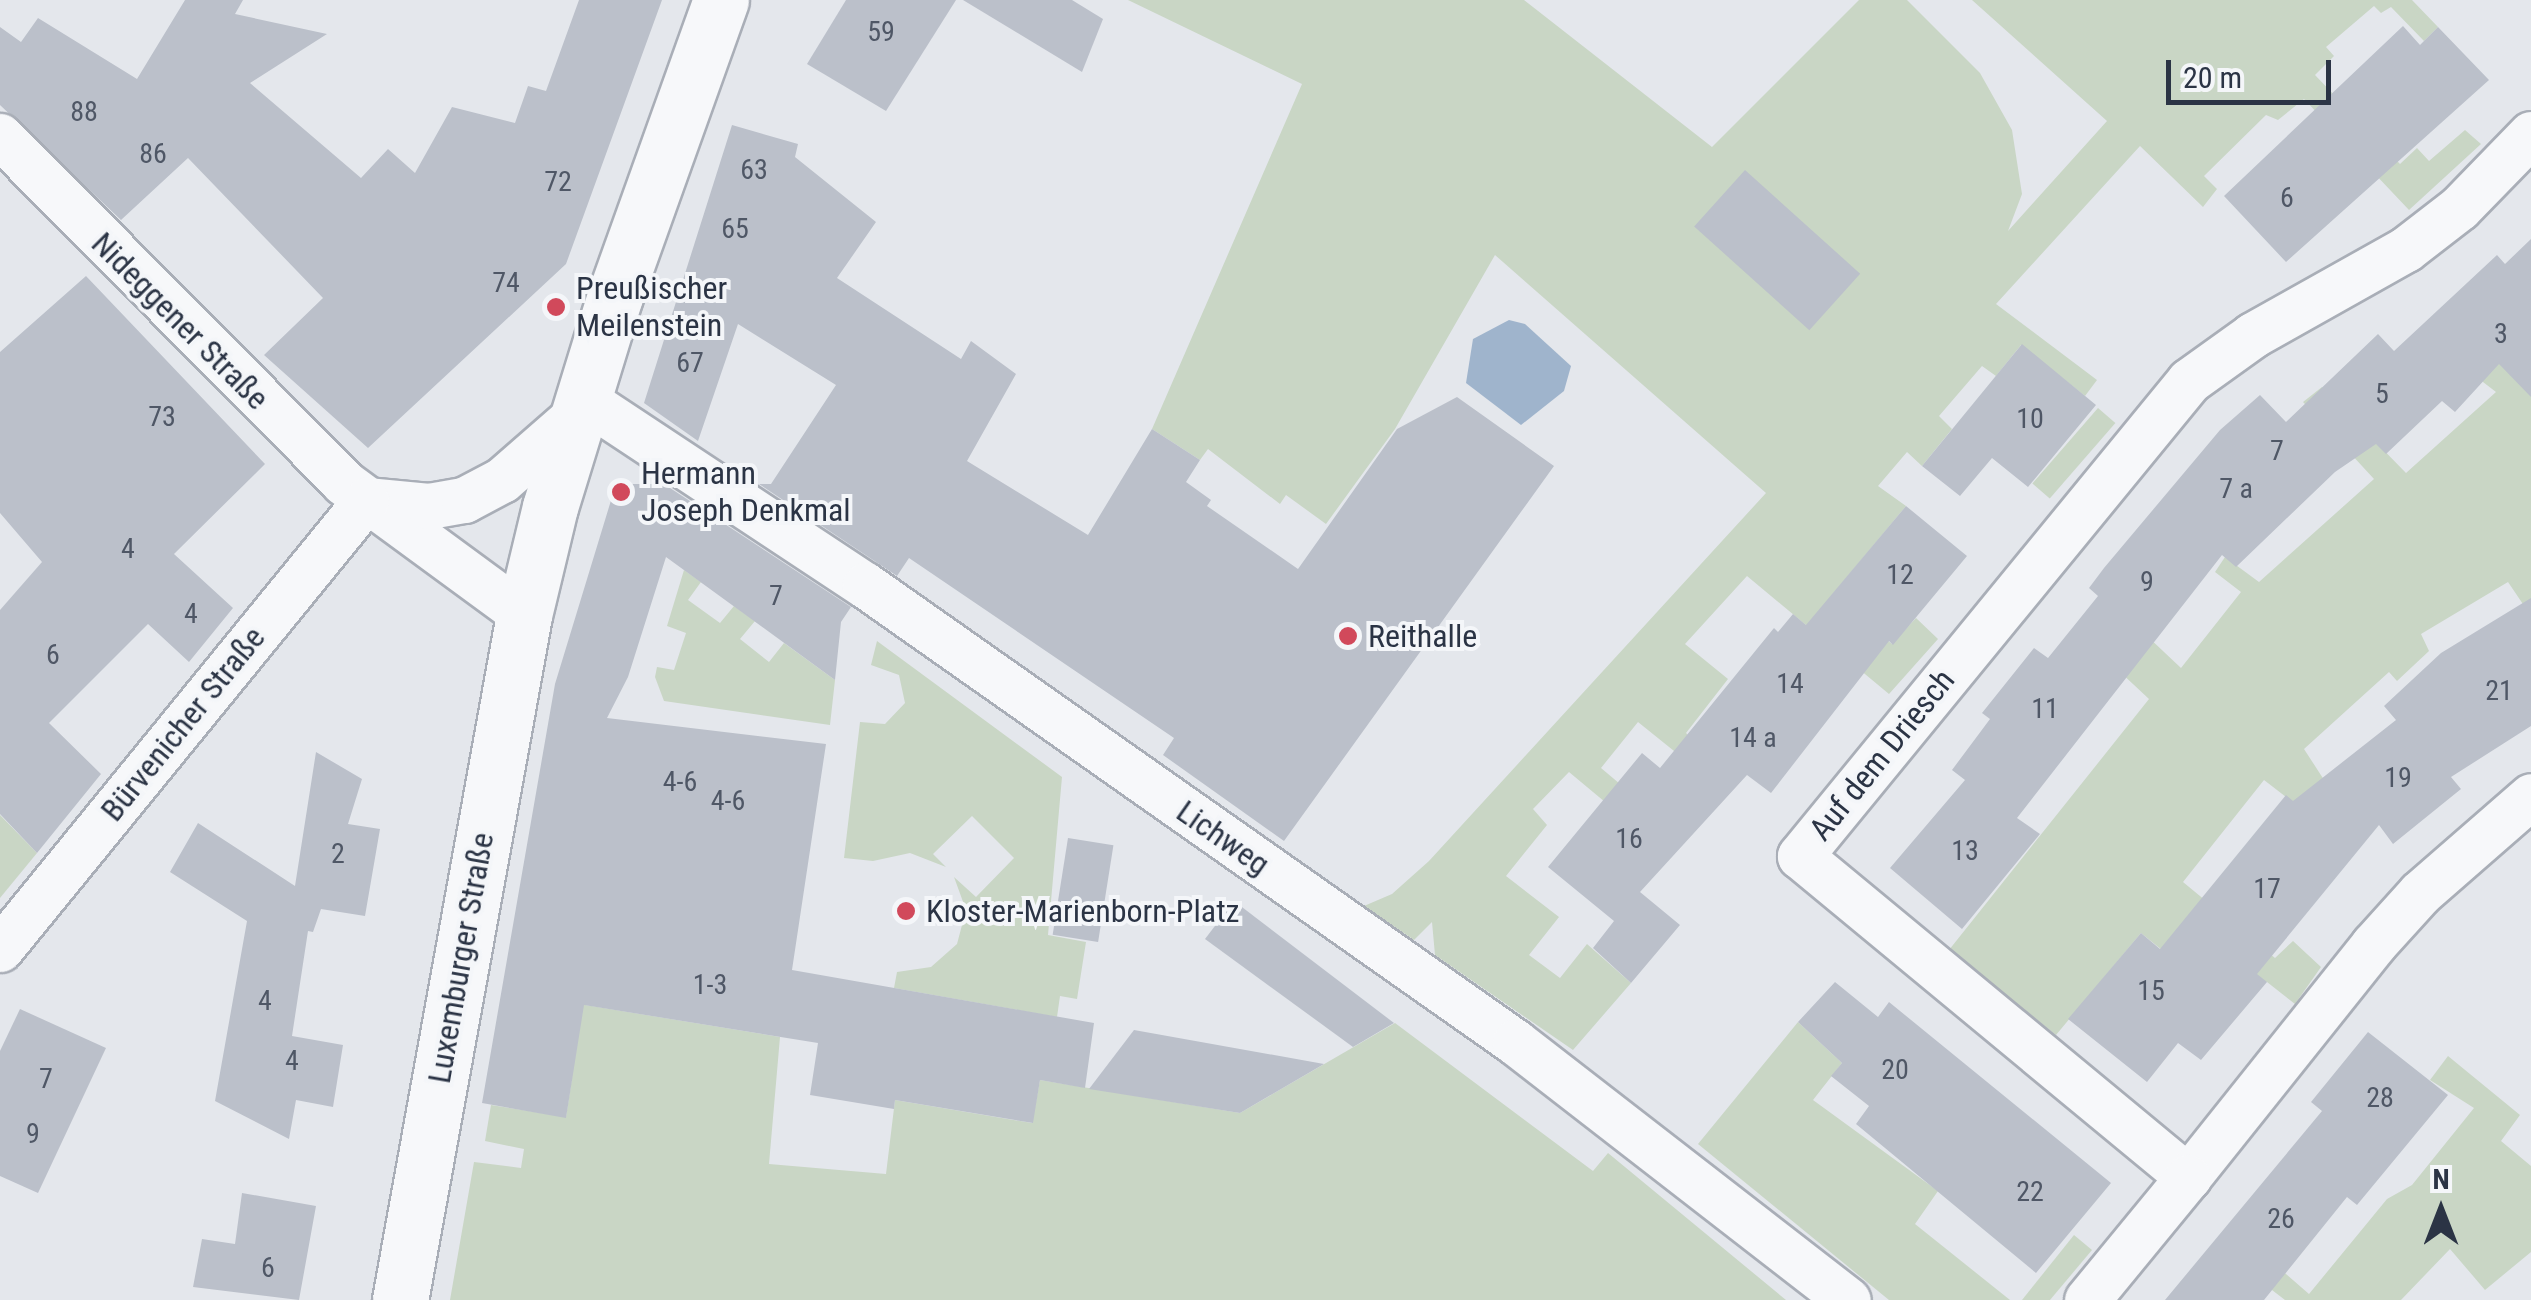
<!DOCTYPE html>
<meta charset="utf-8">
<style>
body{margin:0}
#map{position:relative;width:2531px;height:1300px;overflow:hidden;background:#e4e7ec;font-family:"Roboto Condensed",sans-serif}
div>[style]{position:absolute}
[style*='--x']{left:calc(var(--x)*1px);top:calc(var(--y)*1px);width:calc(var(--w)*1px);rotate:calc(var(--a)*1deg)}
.green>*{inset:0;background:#c9d6c5;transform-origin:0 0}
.water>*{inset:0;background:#9fb4cc}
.building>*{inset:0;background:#bbc0ca;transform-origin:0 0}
.roads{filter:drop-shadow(2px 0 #a9aeb7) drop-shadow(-2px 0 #a9aeb7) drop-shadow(0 2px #a9aeb7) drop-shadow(0 -2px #a9aeb7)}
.minor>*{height:45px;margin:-22.5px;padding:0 22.5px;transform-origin:22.5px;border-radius:22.5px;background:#f7f8fa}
.tertiary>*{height:55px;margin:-27.5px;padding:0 27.5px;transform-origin:27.5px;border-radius:27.5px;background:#f7f8fa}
.dots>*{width:28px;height:28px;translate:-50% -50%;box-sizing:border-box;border:5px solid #f4f6f9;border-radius:50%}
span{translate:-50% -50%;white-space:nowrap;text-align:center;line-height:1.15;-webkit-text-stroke:8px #f4f6f9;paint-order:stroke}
.number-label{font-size:28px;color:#4f5766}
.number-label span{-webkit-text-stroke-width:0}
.poi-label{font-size:32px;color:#2b3445}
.left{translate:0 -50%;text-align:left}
.street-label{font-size:32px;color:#2b3445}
.north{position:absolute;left:2391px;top:1160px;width:100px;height:100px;-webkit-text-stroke:8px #f4f6f9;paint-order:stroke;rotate:0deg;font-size:28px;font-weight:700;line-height:40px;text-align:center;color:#2b3445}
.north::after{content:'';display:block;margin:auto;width:35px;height:45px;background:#2b3445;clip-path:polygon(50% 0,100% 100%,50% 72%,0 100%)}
.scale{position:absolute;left:2166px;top:60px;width:165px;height:45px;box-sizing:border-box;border:5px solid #2b3445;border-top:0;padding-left:12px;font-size:30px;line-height:35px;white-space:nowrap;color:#2b3445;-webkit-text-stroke:8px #f4f6f9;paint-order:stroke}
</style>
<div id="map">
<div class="green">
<i style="clip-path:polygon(1128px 0,1524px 0,1712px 147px,1859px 0,1907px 0,1980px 73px,2012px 130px,2022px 194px,2008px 231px,2107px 121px,1972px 0,2412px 0,2438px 27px,2424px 41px,2391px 7px,2381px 13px,2374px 6px,2326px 47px,2334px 56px,2315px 75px,2400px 164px,2417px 148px,2429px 161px,2465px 130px,2481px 144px,2409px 210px,2304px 99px,2278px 120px,2266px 115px,2204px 176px,2217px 189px,2203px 207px,2140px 146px,1996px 304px,2097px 380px,2085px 396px,2021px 345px,1996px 376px,1982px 366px,1939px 416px,1952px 429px,1922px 466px,1907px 452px,1878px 486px,1906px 506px,1832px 595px,1892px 644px,1916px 618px,1938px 639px,1889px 694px,1747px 576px,1685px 644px,1728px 679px,1686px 733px,1691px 738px,1679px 755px,1638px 722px,1601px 768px,1620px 784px,1605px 802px,1569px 772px,1533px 809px,1547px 825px,1506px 876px,1559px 917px,1529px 955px,1560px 978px,1587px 944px,1631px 983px,1573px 1050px,1435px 955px,1432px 922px,1414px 940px,1364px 906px,1392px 894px,1429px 861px,1766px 493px,1495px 255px,1395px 429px,1326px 524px,1286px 495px,1280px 504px,1208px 449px,1200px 460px,1152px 429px,1302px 84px)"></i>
<i style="clip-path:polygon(2451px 313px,2531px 391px,2531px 616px,2508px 582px,2421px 634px,2429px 651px,2397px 681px,2389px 672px,2304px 749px,2352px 823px,2335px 835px,2264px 780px,2183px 882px,2275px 958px,2293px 941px,2321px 967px,2295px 1004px,2267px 982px,2183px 967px,2141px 933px,2056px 1035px,1949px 950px,2149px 699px,2118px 670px,2146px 635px,2181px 668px,2241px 592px,2215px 572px,2225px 557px,2259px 582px,2374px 479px,2303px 402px,2322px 387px,2406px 473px,2496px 392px,2483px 382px)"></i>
<i style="left:2098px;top:408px;width:23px;height:100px;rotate:41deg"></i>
<i style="clip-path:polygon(684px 570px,701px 582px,688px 600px,720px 623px,734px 606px,755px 621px,740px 639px,769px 662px,784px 643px,835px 680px,830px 725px,664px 701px,655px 677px,657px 667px,674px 670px,686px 633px,667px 626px)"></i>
<i style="clip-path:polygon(877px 641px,1062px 777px,1048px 935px,1086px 942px,1077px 999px,1060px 996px,1057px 1017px,894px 988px,897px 972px,931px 967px,957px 944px,966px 910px,954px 877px,976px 897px,1014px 858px,972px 816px,933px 854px,946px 867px,910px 853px,873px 861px,844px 858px,860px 722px,885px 724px,905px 703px,899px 675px,871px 665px)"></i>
<i style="clip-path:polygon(0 815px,37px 853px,0 898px)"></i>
<i style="clip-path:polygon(561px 1001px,780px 1037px,769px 1164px,886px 1174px,895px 1100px,1032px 1123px,1040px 1080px,1240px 1113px,1395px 1023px,1593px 1171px,1608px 1153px,1786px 1300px,450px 1300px,474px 1162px,521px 1168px,524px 1149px,485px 1141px,491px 1105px,566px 1117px,572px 1078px)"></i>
<i style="clip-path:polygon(1798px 1022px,1842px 1063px,1813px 1100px,1938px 1191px,1915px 1224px,2010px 1300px,1889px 1300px,1698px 1144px)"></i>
<i style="clip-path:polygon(2448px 1056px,2520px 1115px,2501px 1141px,2531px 1166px,2531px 1252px,2485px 1290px,2450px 1249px,2401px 1300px,2285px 1300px,2233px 1260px,2247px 1240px,2309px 1294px,2387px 1199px,2412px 1185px,2474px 1108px,2430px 1080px)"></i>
<i style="clip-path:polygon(2074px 1235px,2092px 1250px,2050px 1300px,2022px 1300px)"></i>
</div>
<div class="water">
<i style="clip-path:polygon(1509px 320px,1525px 324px,1571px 366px,1564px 391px,1521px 425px,1466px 383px,1473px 339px)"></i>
</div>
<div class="building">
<i style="clip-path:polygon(185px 0,243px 0,235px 14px,327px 34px,250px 83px,361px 178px,388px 149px,415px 173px,452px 107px,515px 123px,528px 86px,546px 91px,579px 0,662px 0,566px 264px,368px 448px,264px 355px,323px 298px,188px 158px,121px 220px,0 105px,0 27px,21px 42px,38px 18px,137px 79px)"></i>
<i style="clip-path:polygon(846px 0,956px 0,886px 111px,807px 64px)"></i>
<i style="clip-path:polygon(963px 0,1072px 0,1103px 19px,1082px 72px)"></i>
<i style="clip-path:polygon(2403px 26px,2420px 45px,2438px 27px,2489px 80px,2286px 262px,2224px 196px)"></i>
<i style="clip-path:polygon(732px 125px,798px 144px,795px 157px,876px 222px,837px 278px,961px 359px,971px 341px,1016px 374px,967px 461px,1088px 535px,1152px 429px,1200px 460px,1186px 482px,1211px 500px,1207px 506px,1298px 569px,1397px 429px,1457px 397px,1554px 466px,1284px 841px,1163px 755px,1174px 738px,909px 558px,897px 576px,759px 484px,771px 484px,836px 385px,738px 324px,698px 441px,644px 403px)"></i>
<i style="left:1745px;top:170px;width:155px;height:76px;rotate:42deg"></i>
<i style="clip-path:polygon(2531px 239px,2531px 397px,2499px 364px,2455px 412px,2442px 401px,2386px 454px,2376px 444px,2335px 472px,2236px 567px,2222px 555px,2017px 818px,2040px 834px,1962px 929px,1890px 868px,1965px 780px,1952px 770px,1990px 719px,1982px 713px,2034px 648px,2048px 658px,2098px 596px,2089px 588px,2104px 568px,2220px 430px,2260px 395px,2286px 422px,2378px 334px,2394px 351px,2497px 255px,2505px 264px)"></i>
<i style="clip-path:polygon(86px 276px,265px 464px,174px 554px,233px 608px,189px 662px,148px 624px,49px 723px,101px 774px,37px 853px,0 814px,0 610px,42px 562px,0 513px,0 352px)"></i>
<i style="clip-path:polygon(2022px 344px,2096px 405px,2028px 487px,1992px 458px,1960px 496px,1922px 466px)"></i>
<i style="clip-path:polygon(616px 484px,664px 484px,851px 607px,841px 622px,835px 680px,666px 557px,628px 677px,607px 718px,826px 744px,792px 970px,1094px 1023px,1085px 1088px,1040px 1080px,1033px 1123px,895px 1100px,894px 1109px,810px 1095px,818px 1043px,584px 1005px,566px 1118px,482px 1103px,555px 684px)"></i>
<i style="clip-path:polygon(1906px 506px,1967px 556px,1893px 645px,1889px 641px,1771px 793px,1747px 775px,1640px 892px,1680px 925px,1631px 983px,1593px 948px,1614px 921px,1548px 867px,1642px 753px,1660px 768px,1774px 628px,1778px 632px,1793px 614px,1806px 625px)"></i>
<i style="clip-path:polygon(2531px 598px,2531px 726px,2451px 777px,2461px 789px,2393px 844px,2379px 825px,2257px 974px,2267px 982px,2201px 1060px,2178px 1043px,2147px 1082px,2068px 1019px,2141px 933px,2160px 949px,2286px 795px,2293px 801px,2396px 720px,2384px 706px,2441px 653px)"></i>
<i style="clip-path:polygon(316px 752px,362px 779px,348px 824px,380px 829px,365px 916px,321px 909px,313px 932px,308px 931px,292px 1036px,343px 1045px,333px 1107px,296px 1100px,289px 1139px,215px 1101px,247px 921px,170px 872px,198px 823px,295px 886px)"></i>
<i style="left:1068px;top:838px;width:46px;height:98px;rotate:9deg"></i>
<i style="clip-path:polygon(1234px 901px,1394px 1023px,1353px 1047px,1205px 939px)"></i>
<i style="clip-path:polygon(1835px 982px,1878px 1017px,1889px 1002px,2111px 1183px,2036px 1273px,1856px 1124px,1869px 1106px,1831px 1076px,1842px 1063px,1798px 1022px)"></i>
<i style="clip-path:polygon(20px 1009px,106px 1048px,38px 1193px,0 1176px,0 1051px)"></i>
<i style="clip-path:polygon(1134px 1030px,1324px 1064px,1240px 1113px,1089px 1089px)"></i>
<i style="clip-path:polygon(2368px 1032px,2448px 1095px,2357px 1205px,2347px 1197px,2264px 1300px,2165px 1300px,2322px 1111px,2311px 1102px)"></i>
<i style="clip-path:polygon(242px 1193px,316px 1206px,299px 1300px,193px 1287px,202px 1239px,235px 1244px)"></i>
</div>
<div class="roads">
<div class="minor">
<i style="--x:2531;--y:134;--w:103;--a:134.2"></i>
<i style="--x:2459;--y:208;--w:67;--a:142.3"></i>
<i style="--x:2406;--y:249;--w:176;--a:150.7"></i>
<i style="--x:2253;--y:335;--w:79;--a:144.3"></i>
<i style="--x:2189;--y:381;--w:614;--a:129.32"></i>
<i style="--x:1800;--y:856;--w:504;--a:39.6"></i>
<i style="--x:2188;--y:1177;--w:297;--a:-51.4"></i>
<i style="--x:2373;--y:945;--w:70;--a:-47.9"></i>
<i style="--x:2420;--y:893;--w:147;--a:-41.1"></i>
<i style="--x:0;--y:136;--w:487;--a:45.2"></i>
<i style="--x:343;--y:482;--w:225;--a:36.3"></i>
<i style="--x:582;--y:398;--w:339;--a:33.5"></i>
<i style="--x:865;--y:585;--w:795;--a:35.11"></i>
<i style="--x:1515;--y:1042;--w:421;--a:37.8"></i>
<i style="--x:366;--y:500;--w:63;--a:5.4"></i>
<i style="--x:429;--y:506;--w:36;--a:-10"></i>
<i style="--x:464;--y:500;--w:43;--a:-27.8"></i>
<i style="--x:502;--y:480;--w:97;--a:-41.2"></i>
<i style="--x:0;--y:949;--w:579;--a:-50.81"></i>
<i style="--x:2087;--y:1300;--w:159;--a:-50.6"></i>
</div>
<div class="tertiary">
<i style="--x:400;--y:1300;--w:696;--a:-79.74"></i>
<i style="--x:524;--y:615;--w:111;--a:-76.5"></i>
<i style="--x:550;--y:507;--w:221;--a:-72.9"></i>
<i style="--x:615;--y:296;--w:314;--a:-70.3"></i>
</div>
</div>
<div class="dots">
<i style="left:556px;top:307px;background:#d1495b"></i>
<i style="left:621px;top:492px;background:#d1495b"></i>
<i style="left:1348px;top:636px;background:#d1495b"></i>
<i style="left:906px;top:911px;background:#d1495b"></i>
</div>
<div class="number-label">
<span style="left:881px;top:32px">59</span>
<span style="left:84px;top:112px">88</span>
<span style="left:153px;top:154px">86</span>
<span style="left:754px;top:170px">63</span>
<span style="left:558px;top:182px">72</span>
<span style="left:2287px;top:198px">6</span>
<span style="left:735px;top:229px">65</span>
<span style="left:506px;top:283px">74</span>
<span style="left:2501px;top:334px">3</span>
<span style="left:690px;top:363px">67</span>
<span style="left:2382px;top:394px">5</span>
<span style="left:162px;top:417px">73</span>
<span style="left:2030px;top:419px">10</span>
<span style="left:2277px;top:451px">7</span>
<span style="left:2236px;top:489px">7 a</span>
<span style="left:128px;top:549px">4</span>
<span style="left:1900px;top:575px">12</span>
<span style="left:2147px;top:582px">9</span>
<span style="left:776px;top:596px">7</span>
<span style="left:191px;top:614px">4</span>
<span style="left:53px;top:655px">6</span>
<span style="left:1790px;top:684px">14</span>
<span style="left:2499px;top:691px">21</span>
<span style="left:2045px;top:709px">11</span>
<span style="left:1753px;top:738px">14 a</span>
<span style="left:2398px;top:778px">19</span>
<span style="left:680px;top:782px">4-6</span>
<span style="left:728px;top:801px">4-6</span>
<span style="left:1629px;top:839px">16</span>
<span style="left:1965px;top:851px">13</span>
<span style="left:338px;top:854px">2</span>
<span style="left:2267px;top:889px">17</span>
<span style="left:710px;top:985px">1-3</span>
<span style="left:2151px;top:991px">15</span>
<span style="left:265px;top:1001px">4</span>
<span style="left:292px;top:1061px">4</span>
<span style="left:1895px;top:1070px">20</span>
<span style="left:46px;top:1079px">7</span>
<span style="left:2380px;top:1098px">28</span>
<span style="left:33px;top:1134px">9</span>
<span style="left:2030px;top:1192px">22</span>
<span style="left:2281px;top:1219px">26</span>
<span style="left:268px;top:1268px">6</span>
</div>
<div class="poi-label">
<span class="left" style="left:576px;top:307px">Preußischer<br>Meilenstein</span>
<span class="left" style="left:641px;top:492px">Hermann<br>Joseph Denkmal</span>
<span class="left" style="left:1368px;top:636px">Reithalle</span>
<span class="left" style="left:926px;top:911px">Kloster-Marienborn-Platz</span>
</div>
<div class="street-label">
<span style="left:180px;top:321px;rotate:45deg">Nideggener Straße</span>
<span style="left:183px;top:724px;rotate:-51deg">Bürvenicher Straße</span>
<span style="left:1882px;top:755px;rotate:-51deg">Auf dem Driesch</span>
<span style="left:1223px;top:838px;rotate:35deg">Lichweg</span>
<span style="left:461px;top:958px;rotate:-80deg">Luxemburger Straße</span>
</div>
<div class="north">N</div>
<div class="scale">20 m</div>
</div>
